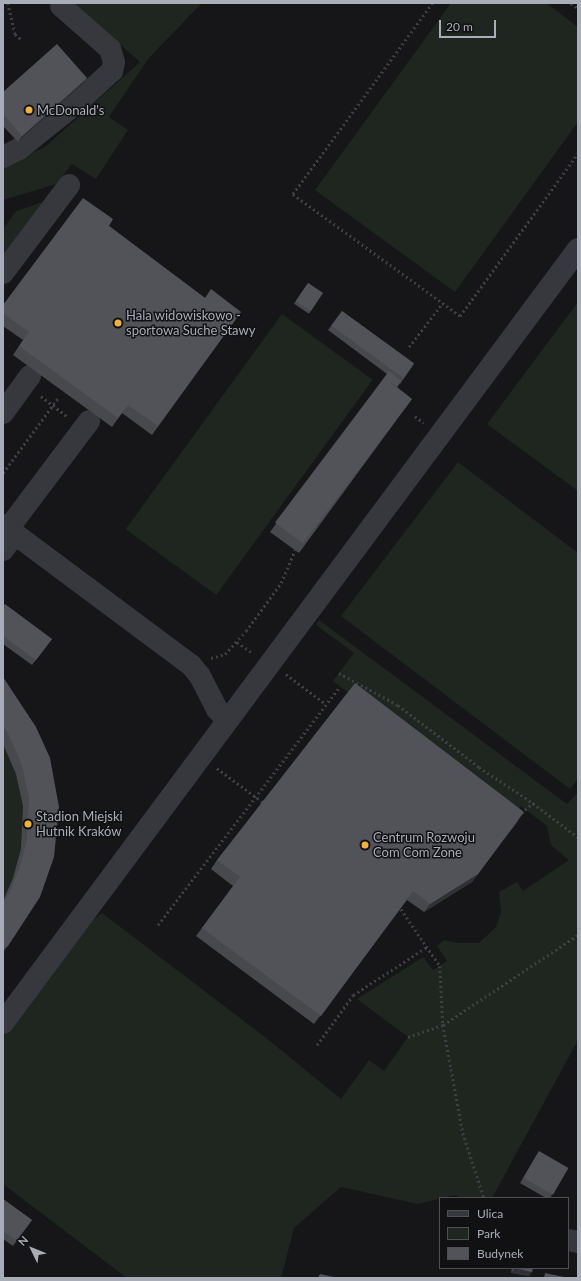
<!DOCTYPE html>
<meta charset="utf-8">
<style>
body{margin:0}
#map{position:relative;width:581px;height:1281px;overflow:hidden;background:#161618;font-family:Lato,sans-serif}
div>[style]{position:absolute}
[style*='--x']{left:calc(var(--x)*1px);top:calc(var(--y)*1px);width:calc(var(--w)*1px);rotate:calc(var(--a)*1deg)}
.green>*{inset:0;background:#1e261f;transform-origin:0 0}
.path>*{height:2.5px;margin-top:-1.25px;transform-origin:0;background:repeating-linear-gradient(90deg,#3d3f44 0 2px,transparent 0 5px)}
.minor>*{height:22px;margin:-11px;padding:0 11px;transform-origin:11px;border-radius:11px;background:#37383d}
.wall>*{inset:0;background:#47494d;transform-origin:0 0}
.shaded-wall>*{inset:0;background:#2f3033}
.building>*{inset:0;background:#525359;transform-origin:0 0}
.dots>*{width:11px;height:11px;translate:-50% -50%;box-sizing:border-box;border:2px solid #111113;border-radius:50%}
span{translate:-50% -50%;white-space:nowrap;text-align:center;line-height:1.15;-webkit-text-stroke:3px #111113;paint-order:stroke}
.poi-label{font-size:13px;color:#a8adb8}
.left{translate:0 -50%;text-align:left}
.frame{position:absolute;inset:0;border:4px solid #a8adb8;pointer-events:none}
.legend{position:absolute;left:439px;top:1197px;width:130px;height:72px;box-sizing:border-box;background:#111113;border:1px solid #4d4f55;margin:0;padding:5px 7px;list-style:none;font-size:12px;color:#a8adb8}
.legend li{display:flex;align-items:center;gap:8px;height:20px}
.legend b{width:20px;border:1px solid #4d4f55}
.north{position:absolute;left:12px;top:1229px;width:40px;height:40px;-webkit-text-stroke:3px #111113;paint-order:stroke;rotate:313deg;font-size:11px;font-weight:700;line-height:16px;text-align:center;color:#a8adb8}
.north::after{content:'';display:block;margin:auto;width:14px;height:18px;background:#a8adb8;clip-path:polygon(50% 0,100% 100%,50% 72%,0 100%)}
.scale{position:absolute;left:439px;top:20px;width:57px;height:18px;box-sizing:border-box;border:2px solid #a8adb8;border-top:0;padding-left:5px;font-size:12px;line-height:14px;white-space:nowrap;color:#a8adb8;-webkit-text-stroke:3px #111113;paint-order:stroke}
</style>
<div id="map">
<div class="green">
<i style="clip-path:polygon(73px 3px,202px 3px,148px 59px,109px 117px,128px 130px,96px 179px,72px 164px,56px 184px,3px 200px,3px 165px,45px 147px,140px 62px)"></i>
<i style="clip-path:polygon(451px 3px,546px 3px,578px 27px,578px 122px,455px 292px,315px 190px)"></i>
<i style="clip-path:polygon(43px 202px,3px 257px,3px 229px,16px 211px)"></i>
<i style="clip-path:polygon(578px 302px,578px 491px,487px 424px)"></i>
<i style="left:282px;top:314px;width:112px;height:266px;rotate:36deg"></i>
<i style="clip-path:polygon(458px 462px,578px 553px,578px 779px,570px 789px,341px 616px)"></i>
<i style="clip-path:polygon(319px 620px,567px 804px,578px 792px,578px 1040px,492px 1198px,462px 1198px,455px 1195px,418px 1204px,341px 1187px,294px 1228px,281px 1278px,127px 1278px,3px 1184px,3px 1037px,85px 926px,102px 913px,265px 1037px,341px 1099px,369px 1060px,384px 1071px,408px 1037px,357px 999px,423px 957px,433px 970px,447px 961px,437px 946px,444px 940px,458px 943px,479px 943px,496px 927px,501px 912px,499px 892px,517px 882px,523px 891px,569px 860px,551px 845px,547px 826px,521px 806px,512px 817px,333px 681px,354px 653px,316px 625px)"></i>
<i style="clip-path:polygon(3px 694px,16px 711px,34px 906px,3px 953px)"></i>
</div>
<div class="path">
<i style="--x:8;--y:3;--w:32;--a:77"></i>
<i style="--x:15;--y:34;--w:9;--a:41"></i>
<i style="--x:433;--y:3;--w:237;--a:126.2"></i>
<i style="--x:293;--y:194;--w:207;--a:36.1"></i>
<i style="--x:460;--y:316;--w:201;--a:-54.1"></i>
<i style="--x:571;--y:3;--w:9;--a:36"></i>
<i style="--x:409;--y:347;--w:54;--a:-52.5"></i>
<i style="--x:41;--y:396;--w:33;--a:38"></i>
<i style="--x:415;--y:416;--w:11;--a:38"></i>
<i style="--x:3;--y:473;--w:93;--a:-53.7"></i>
<i style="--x:237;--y:642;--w:19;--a:35"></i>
<i style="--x:211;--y:658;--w:15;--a:-16"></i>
<i style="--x:225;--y:654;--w:31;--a:-48"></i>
<i style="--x:246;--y:631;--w:59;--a:-53.9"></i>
<i style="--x:281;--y:583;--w:36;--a:-67"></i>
<i style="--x:339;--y:673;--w:67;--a:28.5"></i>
<i style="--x:398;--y:705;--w:102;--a:37.4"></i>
<i style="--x:479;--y:767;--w:65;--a:33.7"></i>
<i style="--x:286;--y:674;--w:50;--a:36.9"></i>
<i style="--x:217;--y:768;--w:57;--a:36.5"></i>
<i style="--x:521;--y:813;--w:16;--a:-40"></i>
<i style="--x:533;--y:803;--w:56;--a:37.1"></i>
<i style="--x:401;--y:909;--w:69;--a:55.6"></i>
<i style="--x:440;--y:966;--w:59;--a:87.1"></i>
<i style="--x:443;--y:1025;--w:162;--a:-33.7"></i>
<i style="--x:158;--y:925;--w:300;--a:-52.7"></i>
<i style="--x:408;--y:1037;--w:37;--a:-19"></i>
<i style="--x:443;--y:1025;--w:110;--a:79.5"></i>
<i style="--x:463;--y:1133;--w:68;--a:72.1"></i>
<i style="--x:317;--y:1045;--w:62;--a:-54.2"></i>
<i style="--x:353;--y:995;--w:88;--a:-33"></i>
</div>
<div class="minor">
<i style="--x:3;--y:157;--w:18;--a:-27"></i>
<i style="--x:19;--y:149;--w:77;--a:-38.7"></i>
<i style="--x:79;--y:101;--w:45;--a:-42.3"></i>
<i style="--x:112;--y:71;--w:9;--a:-77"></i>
<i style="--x:114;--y:62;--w:14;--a:-107"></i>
<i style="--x:110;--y:49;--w:65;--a:-138.7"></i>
<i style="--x:3;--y:273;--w:110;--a:-53.1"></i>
<i style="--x:3;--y:413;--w:46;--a:-53.9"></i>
<i style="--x:3;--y:525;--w:234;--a:36.7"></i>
<i style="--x:191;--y:665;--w:14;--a:51"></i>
<i style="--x:200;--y:676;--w:37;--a:63"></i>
<i style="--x:217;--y:709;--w:15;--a:48"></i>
<i style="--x:8;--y:529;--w:135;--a:-53.1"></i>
<i style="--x:3;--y:550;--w:20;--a:-53"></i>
<i style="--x:3;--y:1023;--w:964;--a:-53.39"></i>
<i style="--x:568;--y:1240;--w:10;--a:11"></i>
</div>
<div class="wall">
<i style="clip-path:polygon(87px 78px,82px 85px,18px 142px,3px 126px,3px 92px)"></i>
<i style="clip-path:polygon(109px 226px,205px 298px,241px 312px,152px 435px,122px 413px,112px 427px,13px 355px,23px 340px,3px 326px,3px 305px)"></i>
<i style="left:308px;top:283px;width:18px;height:25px;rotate:34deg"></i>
<i style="clip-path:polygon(342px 311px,414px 364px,400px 384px,400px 383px,397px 387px,412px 399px,299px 553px,270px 532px,387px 374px,328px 330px)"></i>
<i style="clip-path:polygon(3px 607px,52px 639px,32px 665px,3px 644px)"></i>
<i style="clip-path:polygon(3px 677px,50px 758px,3px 953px,3px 901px,13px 878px,21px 849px,23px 806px,16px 774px,3px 744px)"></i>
<i style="clip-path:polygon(518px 821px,472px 882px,424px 912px,407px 900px,314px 1024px,196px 936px,233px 886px,211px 869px,217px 860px)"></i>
<i style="clip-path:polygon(539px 1151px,552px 1195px,550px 1198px,546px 1198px,520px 1183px)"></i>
<i style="clip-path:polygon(3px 1199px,32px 1220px,13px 1246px,3px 1239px)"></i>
<i style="clip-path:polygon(512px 1268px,533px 1268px,529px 1276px,511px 1273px)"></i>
</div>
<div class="shaded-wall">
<i style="clip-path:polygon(87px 78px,82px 85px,18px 142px,22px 136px)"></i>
<i style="clip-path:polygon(524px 812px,472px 882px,424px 912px,430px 904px)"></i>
<i style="clip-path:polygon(8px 946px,3px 953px,3px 950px)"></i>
<i style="clip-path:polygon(515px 1268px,532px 1272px,529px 1276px,511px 1273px)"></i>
</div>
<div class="building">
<i style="clip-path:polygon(57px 44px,87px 78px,22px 136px,3px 114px,3px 92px)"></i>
<i style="clip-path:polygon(83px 198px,113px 219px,109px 226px,205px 298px,211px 289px,241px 312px,158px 426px,128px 405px,118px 418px,19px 346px,29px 332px,3px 313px,3px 305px)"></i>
<i style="left:308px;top:283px;width:18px;height:22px;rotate:34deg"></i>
<i style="left:342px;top:311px;width:89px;height:18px;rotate:36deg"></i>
<i style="clip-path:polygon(389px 371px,401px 381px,397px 387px,384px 378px)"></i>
<i style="left:384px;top:378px;width:35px;height:181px;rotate:37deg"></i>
<i style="clip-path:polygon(5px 604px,52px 639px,36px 660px,3px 636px,3px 607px)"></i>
<i style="clip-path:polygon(3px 677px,36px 727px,50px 758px,59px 807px,54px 857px,40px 897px,8px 946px,3px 950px,3px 902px,8px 896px,19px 869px,27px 840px,29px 798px,22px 765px,8px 733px,3px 726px)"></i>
<i style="clip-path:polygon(355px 683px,524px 812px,478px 874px,430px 904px,413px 891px,321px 1016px,202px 928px,240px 877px,217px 860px)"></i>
<i style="left:539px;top:1151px;width:34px;height:31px;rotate:30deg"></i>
<i style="clip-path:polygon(3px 1199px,32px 1220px,16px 1241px,3px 1231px)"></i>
<i style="clip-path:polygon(515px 1268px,533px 1268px,532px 1272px)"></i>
<i style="clip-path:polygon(545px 1273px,569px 1278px,544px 1278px)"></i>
<i style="clip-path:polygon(320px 1274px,338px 1278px,318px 1278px)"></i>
</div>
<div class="dots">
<i style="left:29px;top:110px;background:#f2b134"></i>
<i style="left:118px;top:323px;background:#f2b134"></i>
<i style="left:28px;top:824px;background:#f2b134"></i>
<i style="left:365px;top:845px;background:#f2b134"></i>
</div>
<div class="poi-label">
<span class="left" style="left:37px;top:110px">McDonald's</span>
<span class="left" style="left:126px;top:323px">Hala widowiskowo -<br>sportowa Suche Stawy</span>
<span class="left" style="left:36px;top:824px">Stadion Miejski<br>Hutnik Kraków</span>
<span class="left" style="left:373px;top:845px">Centrum Rozwoju<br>Com Com Zone</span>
</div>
<div class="frame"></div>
<ul class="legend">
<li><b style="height:5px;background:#37383d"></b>Ulica</li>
<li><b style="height:11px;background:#1e261f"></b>Park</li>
<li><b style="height:11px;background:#525359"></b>Budynek</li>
</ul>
<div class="north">N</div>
<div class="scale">20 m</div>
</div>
